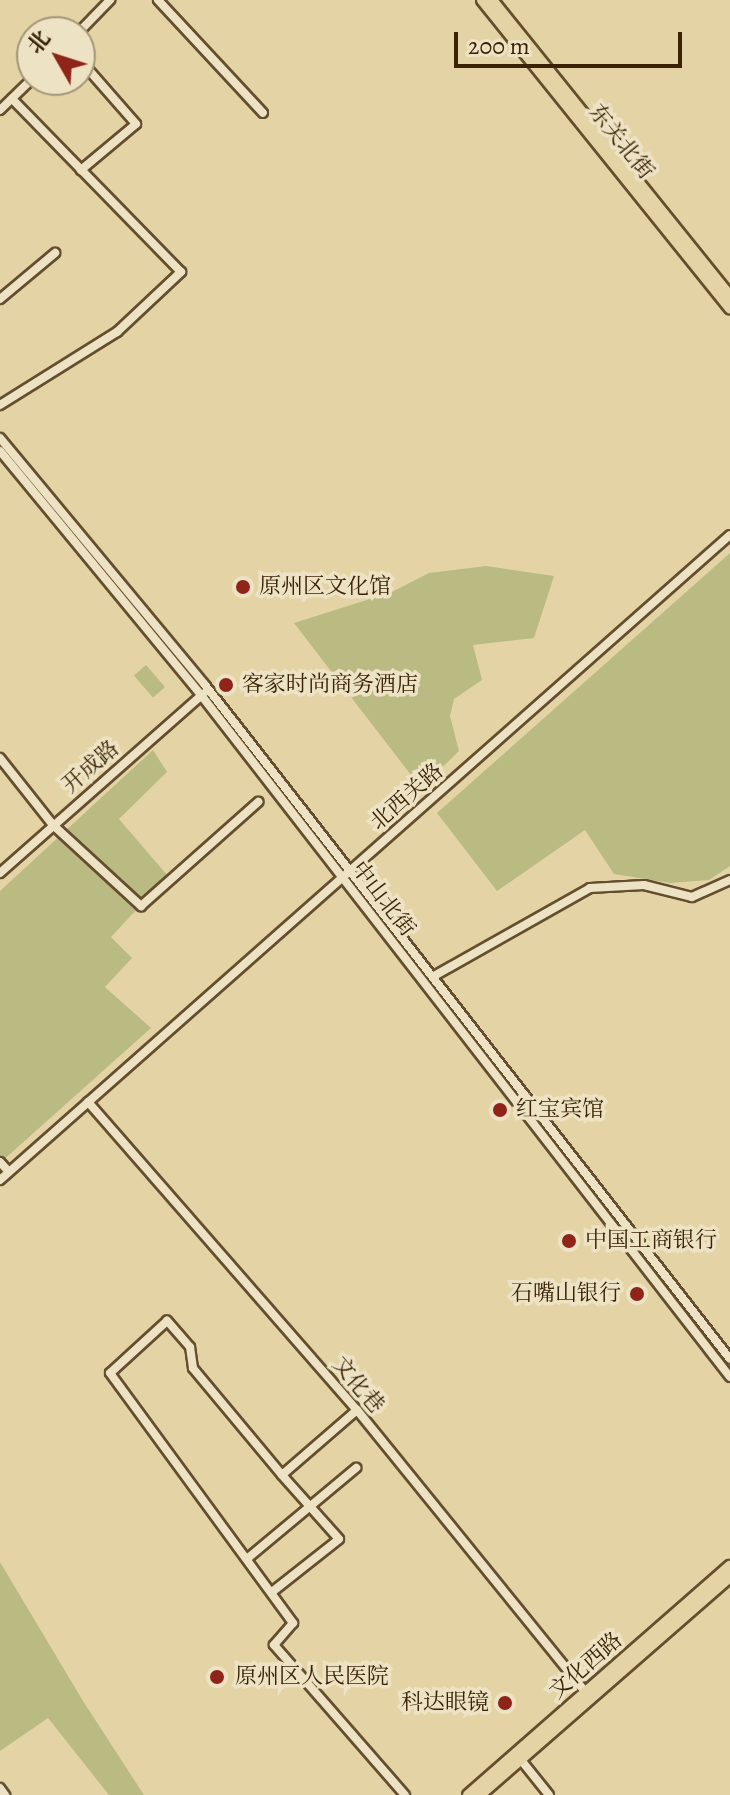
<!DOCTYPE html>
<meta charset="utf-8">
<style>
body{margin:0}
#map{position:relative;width:730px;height:1795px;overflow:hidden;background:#e4d4a5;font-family:Alegreya,"Noto Serif SC",serif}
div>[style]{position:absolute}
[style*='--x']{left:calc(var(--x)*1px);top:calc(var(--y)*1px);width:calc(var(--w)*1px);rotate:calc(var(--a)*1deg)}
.green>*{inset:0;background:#b9bb83;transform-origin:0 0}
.roads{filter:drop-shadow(2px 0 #644e2d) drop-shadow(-2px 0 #644e2d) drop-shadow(0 2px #644e2d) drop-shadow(0 -2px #644e2d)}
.minor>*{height:8px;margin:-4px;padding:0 4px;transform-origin:4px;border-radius:4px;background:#ede3c4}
.major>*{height:10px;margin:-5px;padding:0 5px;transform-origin:5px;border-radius:5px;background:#e4d4a5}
.dots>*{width:22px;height:22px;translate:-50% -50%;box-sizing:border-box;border:4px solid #ede3c4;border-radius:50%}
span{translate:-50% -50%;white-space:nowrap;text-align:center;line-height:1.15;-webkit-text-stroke:7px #ede3c4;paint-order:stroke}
.street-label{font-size:22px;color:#392205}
.poi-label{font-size:22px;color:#392205}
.left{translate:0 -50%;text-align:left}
.right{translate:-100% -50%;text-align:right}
.north{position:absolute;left:16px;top:16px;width:80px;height:80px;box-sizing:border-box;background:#ede3c4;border:2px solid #a59678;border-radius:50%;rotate:309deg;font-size:22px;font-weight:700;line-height:32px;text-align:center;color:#392205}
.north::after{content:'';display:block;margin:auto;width:28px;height:36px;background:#8f2418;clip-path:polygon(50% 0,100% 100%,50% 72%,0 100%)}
.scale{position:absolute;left:454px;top:32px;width:228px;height:36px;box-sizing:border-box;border:4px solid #392205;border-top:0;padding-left:10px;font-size:24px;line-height:28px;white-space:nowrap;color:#392205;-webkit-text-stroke:6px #ede3c4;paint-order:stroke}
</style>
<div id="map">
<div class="green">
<i style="clip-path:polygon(730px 553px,730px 866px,709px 880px,670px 883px,614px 874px,585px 830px,497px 891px,437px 813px)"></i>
<i style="clip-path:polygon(486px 566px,554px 576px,534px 638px,473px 645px,482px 680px,454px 699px,450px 716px,459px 751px,421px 788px,294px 623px,392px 592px,429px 573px)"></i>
<i style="left:146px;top:665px;width:29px;height:16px;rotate:49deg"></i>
<i style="clip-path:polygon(153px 750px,167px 772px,119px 819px,168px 876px,111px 937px,132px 958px,105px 987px,151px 1028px,0 1163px,0 891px)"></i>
<i style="clip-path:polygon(0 1562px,83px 1701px,144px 1795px,109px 1795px,48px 1718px,0 1751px)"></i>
</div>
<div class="roads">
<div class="minor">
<i style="--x:158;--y:0;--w:154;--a:47.1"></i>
<i style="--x:79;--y:32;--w:45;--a:-45.9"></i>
<i style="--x:80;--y:60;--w:85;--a:48.8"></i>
<i style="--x:136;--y:124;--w:72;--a:140.1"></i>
<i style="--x:0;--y:110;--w:45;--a:-44.1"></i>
<i style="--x:0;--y:299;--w:72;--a:-39.9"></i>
<i style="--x:0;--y:405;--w:138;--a:-32"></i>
<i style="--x:117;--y:332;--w:88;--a:-43.2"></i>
<i style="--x:181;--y:272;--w:242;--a:-134.3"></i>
<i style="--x:0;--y:438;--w:321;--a:50.3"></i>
<i style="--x:205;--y:685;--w:854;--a:52.08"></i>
<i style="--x:0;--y:451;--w:316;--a:50.5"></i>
<i style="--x:201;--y:695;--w:863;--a:52.2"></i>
<i style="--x:0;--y:758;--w:85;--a:51.7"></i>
<i style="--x:53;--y:825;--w:120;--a:42.6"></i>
<i style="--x:141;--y:906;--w:157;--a:-41.6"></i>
<i style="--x:0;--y:873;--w:271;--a:-41.4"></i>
<i style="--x:434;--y:976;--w:179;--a:-29.4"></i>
<i style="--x:590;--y:888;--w:54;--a:-3.2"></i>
<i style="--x:644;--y:885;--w:49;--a:14"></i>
<i style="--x:692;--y:897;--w:42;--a:-24.1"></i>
<i style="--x:88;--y:1102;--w:409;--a:48.9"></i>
<i style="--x:357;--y:1410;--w:367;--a:51"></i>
<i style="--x:0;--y:1162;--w:13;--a:48"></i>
<i style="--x:0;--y:1180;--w:974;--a:-41.46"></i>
<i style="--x:357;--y:1410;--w:99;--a:139.1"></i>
<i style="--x:282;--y:1475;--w:139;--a:-129.8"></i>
<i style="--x:193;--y:1368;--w:21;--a:-98"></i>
<i style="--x:190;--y:1347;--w:35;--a:-131"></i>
<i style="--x:167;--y:1321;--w:77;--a:137.6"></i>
<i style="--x:110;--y:1373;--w:310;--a:53.8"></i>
<i style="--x:293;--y:1623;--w:29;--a:131"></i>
<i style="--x:274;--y:1645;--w:199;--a:48.9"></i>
<i style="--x:248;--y:1558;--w:141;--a:-39.8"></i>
<i style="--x:272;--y:1592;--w:85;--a:-38.3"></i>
<i style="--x:339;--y:1539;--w:86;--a:-131.7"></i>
<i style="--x:517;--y:1755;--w:51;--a:51.3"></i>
<i style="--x:0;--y:1788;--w:9;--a:54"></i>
</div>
<div class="major">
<i style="--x:482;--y:0;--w:396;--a:51.2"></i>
<i style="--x:492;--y:0;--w:380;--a:51.2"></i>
<i style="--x:468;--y:1795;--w:348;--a:-41.2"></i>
<i style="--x:480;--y:1795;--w:332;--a:-41.1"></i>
</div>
</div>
<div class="dots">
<i style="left:243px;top:587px;background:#8f2418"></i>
<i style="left:226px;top:685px;background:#8f2418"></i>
<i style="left:500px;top:1110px;background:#8f2418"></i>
<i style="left:569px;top:1241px;background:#8f2418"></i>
<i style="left:637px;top:1294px;background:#8f2418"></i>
<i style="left:217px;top:1677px;background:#8f2418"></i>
<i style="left:505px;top:1703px;background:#8f2418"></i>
</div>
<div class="street-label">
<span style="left:621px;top:142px;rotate:51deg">东关北街</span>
<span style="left:91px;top:767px;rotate:-41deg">开成路</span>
<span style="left:407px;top:797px;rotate:-41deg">北西关路</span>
<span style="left:383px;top:899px;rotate:52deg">中山北街</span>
<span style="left:358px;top:1385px;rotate:49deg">文化巷</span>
<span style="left:586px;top:1666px;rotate:-41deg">文化西路</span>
</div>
<div class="poi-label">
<span class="left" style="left:259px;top:587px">原州区文化馆</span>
<span class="left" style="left:242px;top:685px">客家时尚商务酒店</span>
<span class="left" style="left:516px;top:1110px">红宝宾馆</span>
<span class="left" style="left:585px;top:1241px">中国工商银行</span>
<span class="right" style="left:621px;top:1294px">石嘴山银行</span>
<span class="left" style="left:235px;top:1677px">原州区人民医院</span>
<span class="right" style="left:489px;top:1703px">科达眼镜</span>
</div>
<div class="north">北</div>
<div class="scale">200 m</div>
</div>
